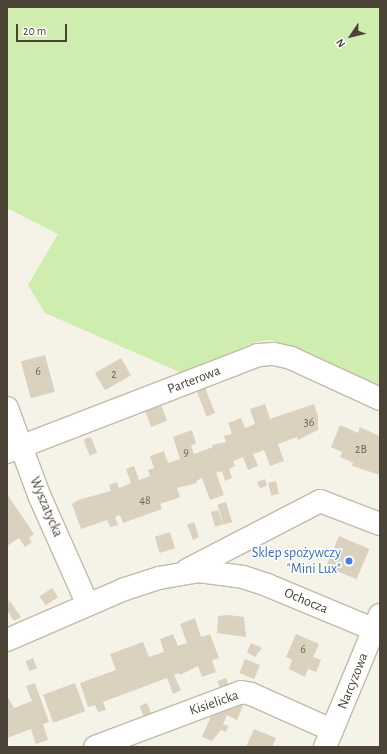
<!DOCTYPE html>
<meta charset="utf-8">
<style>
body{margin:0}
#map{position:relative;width:387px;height:754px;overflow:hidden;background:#f5f2e8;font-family:"Alegreya Sans",sans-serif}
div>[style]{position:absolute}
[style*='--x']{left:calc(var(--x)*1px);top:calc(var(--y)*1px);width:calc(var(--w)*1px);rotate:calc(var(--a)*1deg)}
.green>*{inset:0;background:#ceedae}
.building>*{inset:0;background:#dbd1bf;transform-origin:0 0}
.roads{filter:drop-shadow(1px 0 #c2baaa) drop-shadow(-1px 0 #c2baaa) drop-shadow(0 1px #c2baaa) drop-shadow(0 -1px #c2baaa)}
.minor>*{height:22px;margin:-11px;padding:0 11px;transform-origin:11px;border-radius:11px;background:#fff}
.dots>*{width:11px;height:11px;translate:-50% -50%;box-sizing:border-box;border:2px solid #fff;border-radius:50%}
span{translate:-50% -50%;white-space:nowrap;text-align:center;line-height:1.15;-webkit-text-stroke:3px #fff;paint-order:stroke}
.number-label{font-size:12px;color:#6e6658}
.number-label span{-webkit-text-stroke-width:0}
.street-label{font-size:14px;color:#4a4336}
.shop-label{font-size:14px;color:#366cbe}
.right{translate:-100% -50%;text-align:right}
.frame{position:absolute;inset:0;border:8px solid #4a4336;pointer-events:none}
.north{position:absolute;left:331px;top:16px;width:40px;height:40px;-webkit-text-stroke:3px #fff;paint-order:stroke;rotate:235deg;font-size:11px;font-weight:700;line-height:16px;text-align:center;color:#4a4336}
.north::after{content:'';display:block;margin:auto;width:14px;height:18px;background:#4a4336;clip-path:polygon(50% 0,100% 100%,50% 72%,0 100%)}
.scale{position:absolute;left:16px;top:24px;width:51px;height:18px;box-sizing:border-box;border:2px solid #4a4336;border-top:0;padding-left:5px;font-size:12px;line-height:14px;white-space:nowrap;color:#4a4336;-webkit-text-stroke:3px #fff;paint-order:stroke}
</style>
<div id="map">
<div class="green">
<i style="clip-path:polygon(7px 7px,380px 7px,380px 390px,293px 347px,270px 340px,256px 342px,184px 374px,45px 313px,28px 285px,58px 234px,7px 208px)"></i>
</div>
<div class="building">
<i style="left:45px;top:355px;width:38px;height:25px;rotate:75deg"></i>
<i style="left:121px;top:358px;width:20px;height:30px;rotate:60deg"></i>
<i style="left:205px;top:388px;width:27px;height:9px;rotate:68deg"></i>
<i style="clip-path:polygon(265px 404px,270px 419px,314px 404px,318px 416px,318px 430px,298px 440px,297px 437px,278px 444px,284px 461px,270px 466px,264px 450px,253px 454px,258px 466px,248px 470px,243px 457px,233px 461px,235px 466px,229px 469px,232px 478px,225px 481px,222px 471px,216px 473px,224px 495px,210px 500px,202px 478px,196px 481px,197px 483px,177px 488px,180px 497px,160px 504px,162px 509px,123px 523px,120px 515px,115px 517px,118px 525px,110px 527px,107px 520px,81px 529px,72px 504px,78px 500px,111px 491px,109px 485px,117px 482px,119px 488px,131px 483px,126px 469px,134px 466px,139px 480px,150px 476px,148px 470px,154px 468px,150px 456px,164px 451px,168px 463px,180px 459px,173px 437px,192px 430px,196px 444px,191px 445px,194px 454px,213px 447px,212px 445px,226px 442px,224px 436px,232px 434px,228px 423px,241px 418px,245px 428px,255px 424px,250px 409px)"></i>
<i style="left:161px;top:405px;width:17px;height:17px;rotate:69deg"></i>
<i style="clip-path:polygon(340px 425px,358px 433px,360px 427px,379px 436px,380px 475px,352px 466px,353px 463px,340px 457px,342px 452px,331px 447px)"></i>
<i style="left:91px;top:437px;width:17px;height:8px;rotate:69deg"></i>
<i style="clip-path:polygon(265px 479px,267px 486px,260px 488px,257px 482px)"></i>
<i style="left:276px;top:481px;width:13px;height:8px;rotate:77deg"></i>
<i style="clip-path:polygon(7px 494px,34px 534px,29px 538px,32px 542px,25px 547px,19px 538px,7px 546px)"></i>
<i style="left:226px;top:502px;width:21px;height:9px;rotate:73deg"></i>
<i style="clip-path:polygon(218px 510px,223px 524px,215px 527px,211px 512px)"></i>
<i style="clip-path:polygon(194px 522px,199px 537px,193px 540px,187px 525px)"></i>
<i style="left:170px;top:532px;width:17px;height:16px;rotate:73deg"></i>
<i style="left:339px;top:536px;width:33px;height:33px;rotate:23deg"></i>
<i style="left:52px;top:588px;width:11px;height:15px;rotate:56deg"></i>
<i style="clip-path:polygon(9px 600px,21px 617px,14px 621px,7px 610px)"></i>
<i style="clip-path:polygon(228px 615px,244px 617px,246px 637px,217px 633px,218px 616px)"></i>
<i style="clip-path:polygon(195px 618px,201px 637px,210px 634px,219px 658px,212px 660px,216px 672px,202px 677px,198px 666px,180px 675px,179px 673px,174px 675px,181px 690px,173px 694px,167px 678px,103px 702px,106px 710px,98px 712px,95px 705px,88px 707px,80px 683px,116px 670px,110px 654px,143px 642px,149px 657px,164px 652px,160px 639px,173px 634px,178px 646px,187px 643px,180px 624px)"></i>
<i style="clip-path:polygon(296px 634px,319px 644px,313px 657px,321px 660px,316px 672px,308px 669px,305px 677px,289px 669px,292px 660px,286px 657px)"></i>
<i style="clip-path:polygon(251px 643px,262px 648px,255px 657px,247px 652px)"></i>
<i style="left:33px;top:658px;width:11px;height:8px;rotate:68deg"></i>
<i style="left:245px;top:659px;width:16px;height:15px;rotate:22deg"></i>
<i style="left:226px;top:678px;width:12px;height:9px;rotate:70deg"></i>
<i style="clip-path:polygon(35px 683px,49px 722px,43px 724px,48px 740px,36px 744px,31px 729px,7px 738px,7px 696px,14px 708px,32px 701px,26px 686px)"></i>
<i style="left:75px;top:683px;width:30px;height:34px;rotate:70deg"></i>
<i style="clip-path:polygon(234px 700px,244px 703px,237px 720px,227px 715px,223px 724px,228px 726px,226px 732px,221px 730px,212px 741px,202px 737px,215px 707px)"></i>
<i style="left:147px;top:703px;width:16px;height:8px;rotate:68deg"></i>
<i style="clip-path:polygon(254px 729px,276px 738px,272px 747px,246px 747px)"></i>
</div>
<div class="roads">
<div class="minor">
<i style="--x:7;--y:408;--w:93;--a:69.8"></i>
<i style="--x:39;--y:495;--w:120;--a:66"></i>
<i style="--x:7;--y:452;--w:269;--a:-21.1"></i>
<i style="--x:258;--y:355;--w:16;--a:-4"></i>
<i style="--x:274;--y:354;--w:17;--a:13"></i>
<i style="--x:291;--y:358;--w:98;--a:24.7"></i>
<i style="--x:187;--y:570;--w:150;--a:-27.4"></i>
<i style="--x:320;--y:501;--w:64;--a:21"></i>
<i style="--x:7;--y:640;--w:129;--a:-23.4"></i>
<i style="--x:125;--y:589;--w:36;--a:-18"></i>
<i style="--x:159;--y:578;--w:41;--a:-9.9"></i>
<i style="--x:199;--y:571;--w:44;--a:7.8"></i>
<i style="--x:243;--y:577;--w:25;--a:18"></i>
<i style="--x:267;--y:585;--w:122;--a:22.6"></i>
<i style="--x:95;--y:747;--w:156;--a:-20.6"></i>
<i style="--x:241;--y:692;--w:10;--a:11"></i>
<i style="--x:251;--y:694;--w:89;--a:24"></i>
<i style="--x:325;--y:747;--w:143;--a:-67.4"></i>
</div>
</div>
<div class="dots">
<i style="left:349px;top:561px;background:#3f7fe0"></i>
</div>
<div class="number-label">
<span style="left:38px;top:372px">6</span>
<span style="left:114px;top:375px">2</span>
<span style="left:309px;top:423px">36</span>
<span style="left:361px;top:450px">2B</span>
<span style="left:186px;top:453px">9</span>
<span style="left:145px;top:501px">48</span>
<span style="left:303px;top:650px">6</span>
</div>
<div class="street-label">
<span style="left:194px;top:380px;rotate:-21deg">Parterowa</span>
<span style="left:46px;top:507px;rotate:67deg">Wyszatycka</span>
<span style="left:306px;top:601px;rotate:23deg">Ochocza</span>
<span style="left:353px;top:681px;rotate:-68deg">Narcyzowa</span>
<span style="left:214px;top:703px;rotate:-19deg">Kisielicka</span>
</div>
<div class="shop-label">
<span class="right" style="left:341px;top:561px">Sklep spożywczy<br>"Mini Lux"</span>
</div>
<div class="frame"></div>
<div class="north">N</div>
<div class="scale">20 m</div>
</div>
